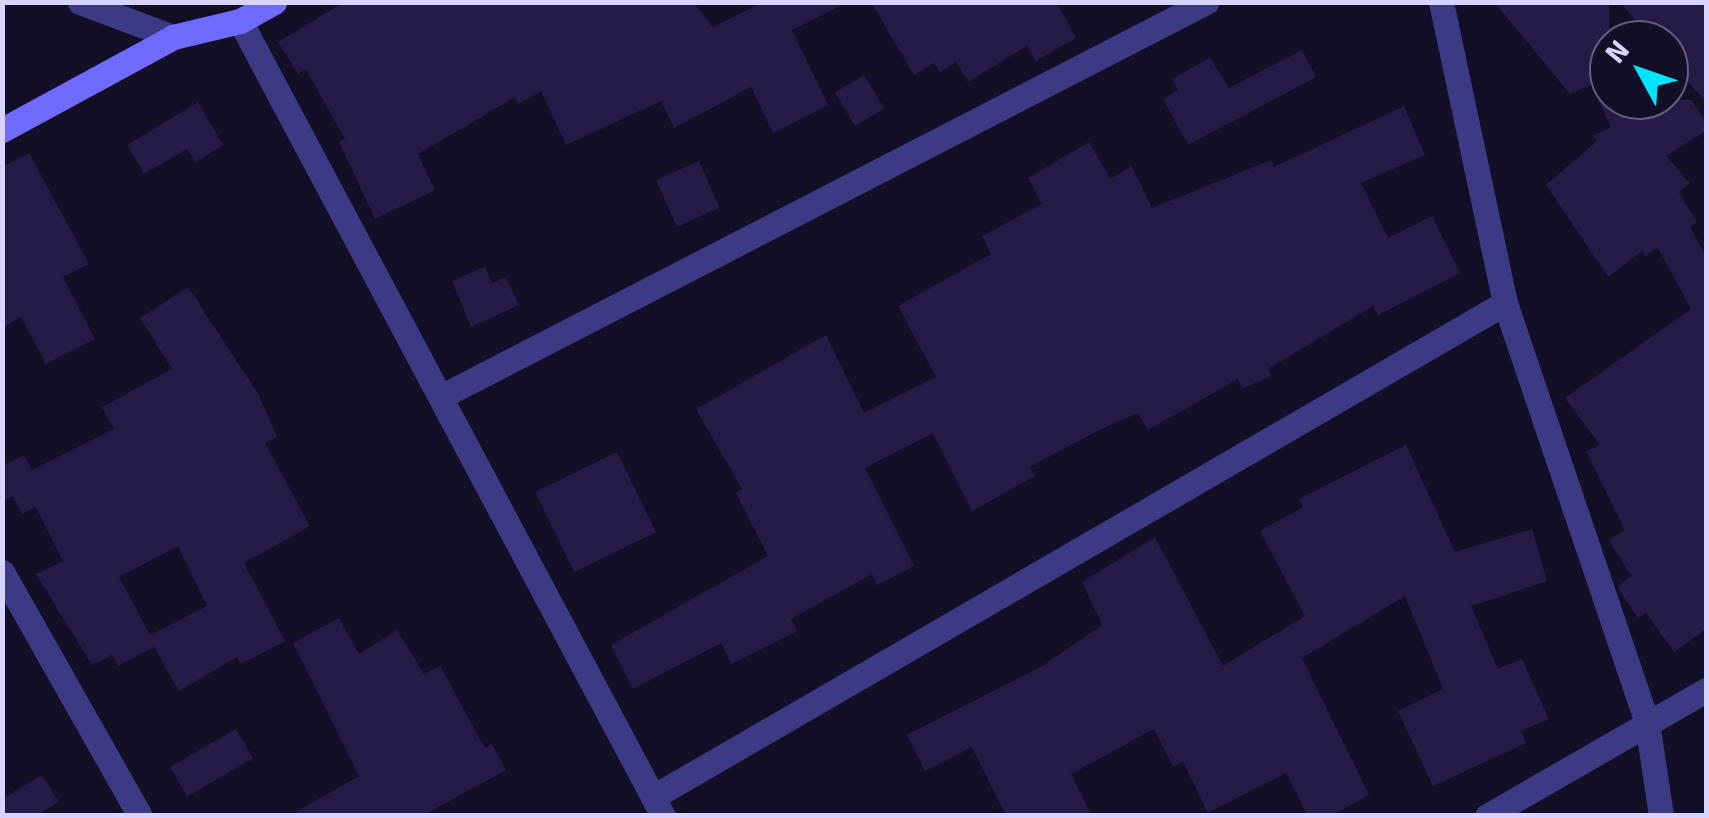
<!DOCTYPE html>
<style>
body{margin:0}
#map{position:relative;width:1709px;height:818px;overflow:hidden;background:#130f26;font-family:Signika,sans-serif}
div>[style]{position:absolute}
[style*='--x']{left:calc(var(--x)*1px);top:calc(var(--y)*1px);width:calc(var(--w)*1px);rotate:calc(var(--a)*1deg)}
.building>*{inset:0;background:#241b47;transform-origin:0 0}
.street>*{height:25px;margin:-12.5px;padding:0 12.5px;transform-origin:12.5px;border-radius:12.5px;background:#3d3a85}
.secondary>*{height:25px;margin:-12.5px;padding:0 12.5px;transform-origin:12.5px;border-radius:12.5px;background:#6f6bff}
span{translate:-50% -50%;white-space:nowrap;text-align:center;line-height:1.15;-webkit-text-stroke:8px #130f26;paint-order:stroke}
.frame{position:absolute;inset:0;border:5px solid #d9d4ff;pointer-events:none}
.north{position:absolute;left:1589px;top:20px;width:100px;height:100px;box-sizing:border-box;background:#130f26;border:2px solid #625e7d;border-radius:50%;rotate:310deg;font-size:28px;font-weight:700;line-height:40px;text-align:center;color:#d9d4ff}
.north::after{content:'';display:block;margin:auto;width:35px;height:45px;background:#00e5ff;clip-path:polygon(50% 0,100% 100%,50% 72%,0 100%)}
</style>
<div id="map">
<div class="building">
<i style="clip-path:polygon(344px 2px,693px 2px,713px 27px,763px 2px,848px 2px,792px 30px,828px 105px,773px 133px,751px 87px,674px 128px,661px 101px,566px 145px,541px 91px,518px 104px,515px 97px,418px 154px,435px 190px,375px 219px,339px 142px,345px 139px,306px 69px,298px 74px,278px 42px)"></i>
<i style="clip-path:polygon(871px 2px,1056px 2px,1076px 38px,1036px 61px,1027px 46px,968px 82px,956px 62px,940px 73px,934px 63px,914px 75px)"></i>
<i style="clip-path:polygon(1494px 2px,1609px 2px,1609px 77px,1570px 94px)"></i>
<i style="clip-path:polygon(1620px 2px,1706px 2px,1706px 103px,1669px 59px,1669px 40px,1652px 40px)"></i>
<i style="clip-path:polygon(1302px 50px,1316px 77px,1188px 145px,1163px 99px,1178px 90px,1172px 79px,1210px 57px,1229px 88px)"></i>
<i style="left:864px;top:75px;width:39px;height:34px;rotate:59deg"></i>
<i style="clip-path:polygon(1598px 100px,1692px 100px,1706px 123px,1706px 131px,1666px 156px,1690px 183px,1679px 192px,1697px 222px,1690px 227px,1706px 256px,1706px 629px,1674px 652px,1646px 613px,1638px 618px,1620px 592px,1618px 586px,1631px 576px,1609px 540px,1625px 530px,1586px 451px,1600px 445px,1565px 398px,1691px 309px,1658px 248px,1645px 256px,1642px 251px,1608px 277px,1546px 185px,1597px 141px,1593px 136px,1611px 127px)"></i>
<i style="clip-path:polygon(198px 102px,223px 145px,195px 162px,187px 149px,144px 174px,127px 145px)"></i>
<i style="clip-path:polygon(1404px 106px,1425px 155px,1361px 183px,1388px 238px,1432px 216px,1460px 273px,1378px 315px,1373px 306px,1268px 369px,1271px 376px,1242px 389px,1238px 379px,1148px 430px,1138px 413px,1099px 430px,1030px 467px,1035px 476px,972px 511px,933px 433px,865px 468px,914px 566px,877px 585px,872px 574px,791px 619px,797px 631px,731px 664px,721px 643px,633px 689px,611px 645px,768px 556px,736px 493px,742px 489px,696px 409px,826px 335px,864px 413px,936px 377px,898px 306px,991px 254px,982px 236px,1042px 204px,1028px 178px,1089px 142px,1110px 179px,1132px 166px,1152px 208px,1271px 160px,1274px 167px)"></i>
<i style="clip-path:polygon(29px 153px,89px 264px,63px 277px,95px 339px,46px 364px,21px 317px,2px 328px,2px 167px)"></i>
<i style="left:699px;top:161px;width:51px;height:47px;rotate:66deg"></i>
<i style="clip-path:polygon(485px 267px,492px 283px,506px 277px,519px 305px,471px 327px,452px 281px)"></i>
<i style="clip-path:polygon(evenodd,188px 287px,259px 395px,277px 437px,265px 443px,310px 526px,244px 563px,285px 641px,241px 664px,237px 657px,179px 691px,154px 647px,118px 666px,112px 655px,92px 665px,36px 574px,63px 561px,36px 507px,22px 514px,13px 496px,2px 501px,2px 466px,24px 455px,32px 470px,114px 429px,102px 407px,172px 369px,140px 318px,188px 287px,178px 546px,207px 606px,150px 635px,119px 577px,178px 546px)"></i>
<i style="clip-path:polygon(1406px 445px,1455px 552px,1532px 529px,1547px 581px,1471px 606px,1498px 669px,1522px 659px,1549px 719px,1521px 731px,1526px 743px,1433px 786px,1398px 711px,1443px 689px,1405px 596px,1302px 658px,1369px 795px,1331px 816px,1308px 816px,1286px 773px,1208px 813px,1183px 762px,1173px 767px,1154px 729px,1071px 774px,1092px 816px,1006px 816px,972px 747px,925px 771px,907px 735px,1044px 665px,1102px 625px,1082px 582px,1155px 537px,1223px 666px,1305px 616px,1260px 531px,1303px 507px,1299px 499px)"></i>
<i style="left:617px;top:452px;width:89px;height:91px;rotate:64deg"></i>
<i style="clip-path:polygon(339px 618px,359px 654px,397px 630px,424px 674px,440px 666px,485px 748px,492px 744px,506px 770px,422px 816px,289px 816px,359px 776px,293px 643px)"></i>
<i style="left:236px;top:729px;width:34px;height:76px;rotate:60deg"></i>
<i style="clip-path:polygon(42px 775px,59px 802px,36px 816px,2px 816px,2px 799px)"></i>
</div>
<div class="street">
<i style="--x:80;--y:2;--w:99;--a:20.6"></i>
<i style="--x:1441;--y:2;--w:308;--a:78"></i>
<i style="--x:1505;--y:303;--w:442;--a:71.3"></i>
<i style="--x:1647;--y:722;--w:95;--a:81.5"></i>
<i style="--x:240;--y:21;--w:901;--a:61.98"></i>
<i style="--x:442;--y:396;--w:860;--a:-27.28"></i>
<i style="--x:2;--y:572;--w:280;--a:60.5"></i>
<i style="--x:653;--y:797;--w:985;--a:-30.11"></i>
<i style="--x:1487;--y:816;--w:253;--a:-29.9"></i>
</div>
<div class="secondary">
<i style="--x:2;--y:130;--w:195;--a:-28.5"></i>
<i style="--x:173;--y:37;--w:69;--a:-13.4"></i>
<i style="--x:240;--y:21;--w:39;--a:-29"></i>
</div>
<div class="frame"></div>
<div class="north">N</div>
</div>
